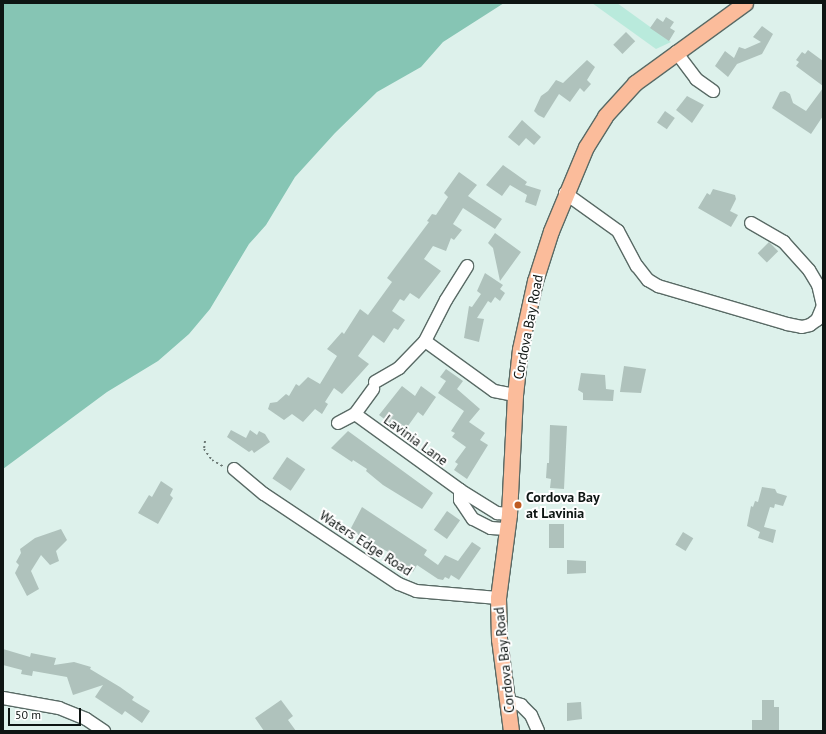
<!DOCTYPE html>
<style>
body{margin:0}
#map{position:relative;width:826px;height:734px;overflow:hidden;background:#ddf1eb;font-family:"PT Sans",sans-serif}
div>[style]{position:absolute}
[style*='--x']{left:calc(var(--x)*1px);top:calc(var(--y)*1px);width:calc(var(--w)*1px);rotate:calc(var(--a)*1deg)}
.green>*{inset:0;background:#b9eadc}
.water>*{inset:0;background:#86c5b4}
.building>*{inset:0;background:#afc2bc;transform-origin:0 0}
.path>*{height:2px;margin-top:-1px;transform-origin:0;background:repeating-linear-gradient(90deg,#6c7975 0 2px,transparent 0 5px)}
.roads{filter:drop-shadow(1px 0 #596a65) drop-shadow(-1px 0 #596a65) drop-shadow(0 1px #596a65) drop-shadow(0 -1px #596a65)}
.minor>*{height:12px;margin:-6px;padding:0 6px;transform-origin:6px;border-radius:6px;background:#fff}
.major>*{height:15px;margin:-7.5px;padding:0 7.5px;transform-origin:7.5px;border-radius:7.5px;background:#fbbc9b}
.dots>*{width:11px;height:11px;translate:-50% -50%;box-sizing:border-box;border:2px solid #fff;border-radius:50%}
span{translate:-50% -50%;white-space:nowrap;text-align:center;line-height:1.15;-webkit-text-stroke:4px #fff;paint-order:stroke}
.street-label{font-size:14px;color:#0e1513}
.poi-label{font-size:14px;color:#0e1513;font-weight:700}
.left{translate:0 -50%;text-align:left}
.frame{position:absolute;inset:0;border:4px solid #0e1513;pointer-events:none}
.scale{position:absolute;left:8px;top:708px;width:73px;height:18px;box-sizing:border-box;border:2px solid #0e1513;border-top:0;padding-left:5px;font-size:12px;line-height:14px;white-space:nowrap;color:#0e1513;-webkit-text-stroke:3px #fff;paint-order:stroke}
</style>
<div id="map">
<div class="green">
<i style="clip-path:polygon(592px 3px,617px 3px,671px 42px,656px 49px)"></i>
</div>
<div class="water">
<i style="clip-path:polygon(3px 3px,504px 3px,443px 42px,421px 67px,377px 92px,335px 133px,295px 177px,266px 225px,249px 244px,210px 309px,189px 334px,158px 361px,107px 392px,3px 469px)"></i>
</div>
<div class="building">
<i style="clip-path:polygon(666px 17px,674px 22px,670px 28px,675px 31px,669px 41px,650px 28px,657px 18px,663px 22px)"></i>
<i style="clip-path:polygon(762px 26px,773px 34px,762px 54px,737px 64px,728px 77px,715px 66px,725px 51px,734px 58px,739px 47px,745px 49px,761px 42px,753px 37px)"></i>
<i style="left:626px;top:32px;width:13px;height:18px;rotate:45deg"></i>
<i style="clip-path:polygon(808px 50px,823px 61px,823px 86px,796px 66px,799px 62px,796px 60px,802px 52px,805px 54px)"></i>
<i style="clip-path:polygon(587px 60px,595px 67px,587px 80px,591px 84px,584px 92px,580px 88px,570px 102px,559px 94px,544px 118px,538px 115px,534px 111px,541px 96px,548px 91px,556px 80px,563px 83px)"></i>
<i style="clip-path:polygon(823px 88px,823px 116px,811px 134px,772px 108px,780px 92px,785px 91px,790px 94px,793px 103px,806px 111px)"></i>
<i style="clip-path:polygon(687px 96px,704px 105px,692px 123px,676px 110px)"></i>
<i style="left:665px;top:111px;width:12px;height:14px;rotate:35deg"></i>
<i style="clip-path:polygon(522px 120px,541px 137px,534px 145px,526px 138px,519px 146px,508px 137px)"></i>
<i style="clip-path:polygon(503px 165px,527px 182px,525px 185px,541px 190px,536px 206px,525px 202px,527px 195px,510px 185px,502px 196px,486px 185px)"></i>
<i style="clip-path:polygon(459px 172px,477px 185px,468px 196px,502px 219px,495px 229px,463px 208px,453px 224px,462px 230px,454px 240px,451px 238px,446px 251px,433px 246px,424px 259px,441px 271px,419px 299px,410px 293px,404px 301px,400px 299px,392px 311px,405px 320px,398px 330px,394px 328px,384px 343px,373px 335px,358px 356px,369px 364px,342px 394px,334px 388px,325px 402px,328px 404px,322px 414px,315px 409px,303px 422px,292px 414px,284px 420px,268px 409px,270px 403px,277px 402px,286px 394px,289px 396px,296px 384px,299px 386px,308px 377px,320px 384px,337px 356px,327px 349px,342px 332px,344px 334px,360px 309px,368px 315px,392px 282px,387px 278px,429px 222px,427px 221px,432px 214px,436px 215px,448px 197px,444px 193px)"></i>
<i style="clip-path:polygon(713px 189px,735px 195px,736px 199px,730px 211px,738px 215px,731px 227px,698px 208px,707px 193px,710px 195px)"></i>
<i style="clip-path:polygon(495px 233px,521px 252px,500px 281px,493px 248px,488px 243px)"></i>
<i style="left:769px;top:242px;width:13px;height:16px;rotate:45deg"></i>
<i style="clip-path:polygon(485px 273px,503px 285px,500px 289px,505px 293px,500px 301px,495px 297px,491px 303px,488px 301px,477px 318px,484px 319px,479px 342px,464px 338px,469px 306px,472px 307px,481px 294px,477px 291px)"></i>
<i style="clip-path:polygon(624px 366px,646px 369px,641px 393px,620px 392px)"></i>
<i style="clip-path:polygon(446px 369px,463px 381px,457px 389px,480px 409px,469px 422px,485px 433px,480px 440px,488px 445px,467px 479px,454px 470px,458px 464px,455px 462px,466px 447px,452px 437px,455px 433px,451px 431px,464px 411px,438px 393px,446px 381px,440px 377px)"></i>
<i style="clip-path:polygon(581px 373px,605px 375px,606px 389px,614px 390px,613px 401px,583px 400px,583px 393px,578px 390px)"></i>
<i style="clip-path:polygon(402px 386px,415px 396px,421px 386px,436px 397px,423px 416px,418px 412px,403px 433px,379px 415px)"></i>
<i style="clip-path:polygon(550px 425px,567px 426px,564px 489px,550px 488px,551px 479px,546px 478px,547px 463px,549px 463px)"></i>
<i style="clip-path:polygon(231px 430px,246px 438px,250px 430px,257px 435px,259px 431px,265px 434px,270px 442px,254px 453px,252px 450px,249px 452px,227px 437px)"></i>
<i style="clip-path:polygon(348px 431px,433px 493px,422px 509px,383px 485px,366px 471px,367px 469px,353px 460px,352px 462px,331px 448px)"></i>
<i style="left:287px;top:457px;width:22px;height:26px;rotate:34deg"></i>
<i style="clip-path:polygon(161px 481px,173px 489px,170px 495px,173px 498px,158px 524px,138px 513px,149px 495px,152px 497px)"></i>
<i style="clip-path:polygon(762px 487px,775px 489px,777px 493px,787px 496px,783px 506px,775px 504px,774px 508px,770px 507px,764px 527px,776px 530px,773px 543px,758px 538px,760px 532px,747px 526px,751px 506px,753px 507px,755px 501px,758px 502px)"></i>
<i style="clip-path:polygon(362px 507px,427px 550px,424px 555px,438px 565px,445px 555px,458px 561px,472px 542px,481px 548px,459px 580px,451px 575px,449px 579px,445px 577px,443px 580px,438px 579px,417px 565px,413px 572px,393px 560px,395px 556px,350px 530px)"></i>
<i style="left:447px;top:511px;width:16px;height:23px;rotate:35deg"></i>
<i style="left:549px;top:524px;width:15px;height:24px"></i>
<i style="clip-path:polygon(61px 529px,67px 540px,56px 551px,59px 561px,50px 565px,41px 555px,31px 571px,39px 589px,27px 596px,15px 573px,19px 565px,16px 562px,21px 553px,20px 549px,35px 538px)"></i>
<i style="left:683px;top:532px;width:12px;height:15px;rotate:31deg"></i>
<i style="clip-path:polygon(567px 560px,586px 561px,586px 573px,567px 574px)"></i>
<i style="clip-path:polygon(3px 649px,30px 657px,31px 653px,56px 658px,54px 665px,74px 662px,91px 667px,90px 669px,120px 687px,134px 697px,132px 700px,150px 711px,142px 723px,125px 711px,122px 715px,95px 697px,103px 685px,73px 695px,67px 677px,33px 671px,32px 676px,21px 674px,22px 670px,3px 665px)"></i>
<i style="clip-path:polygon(281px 700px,293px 716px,288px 720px,296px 731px,264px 731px,255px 718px)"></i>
<i style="clip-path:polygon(762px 700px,774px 700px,774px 707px,779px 707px,779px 731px,752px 731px,752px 720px,762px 720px)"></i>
<i style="clip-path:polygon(581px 702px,582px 719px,567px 721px,567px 703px)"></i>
</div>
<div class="path">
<i style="--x:205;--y:441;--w:8;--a:97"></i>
<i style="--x:204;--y:449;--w:14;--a:54"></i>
<i style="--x:212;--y:460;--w:14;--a:30"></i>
</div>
<div class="roads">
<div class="minor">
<i style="--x:676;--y:52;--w:34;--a:53"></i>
<i style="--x:696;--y:79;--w:21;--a:35"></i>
<i style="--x:565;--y:193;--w:65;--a:35.6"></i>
<i style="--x:618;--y:231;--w:40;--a:62"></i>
<i style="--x:637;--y:266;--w:18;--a:52"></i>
<i style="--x:648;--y:280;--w:12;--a:31"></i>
<i style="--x:658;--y:286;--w:134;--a:16.4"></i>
<i style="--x:787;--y:324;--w:15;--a:11"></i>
<i style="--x:802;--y:327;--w:8;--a:-14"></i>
<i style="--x:810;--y:325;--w:9;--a:-36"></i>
<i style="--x:817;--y:320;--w:15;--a:-67"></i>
<i style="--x:823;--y:306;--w:22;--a:-103"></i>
<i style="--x:818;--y:285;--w:17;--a:-121"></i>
<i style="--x:809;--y:270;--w:38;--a:-132"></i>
<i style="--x:784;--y:242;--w:38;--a:-150"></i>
<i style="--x:425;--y:341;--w:85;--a:35.9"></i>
<i style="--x:494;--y:391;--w:21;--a:11"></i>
<i style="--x:375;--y:382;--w:28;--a:-30"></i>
<i style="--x:399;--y:368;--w:37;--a:-46"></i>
<i style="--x:425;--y:341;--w:46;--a:-62.9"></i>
<i style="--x:446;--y:300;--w:40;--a:-58"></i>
<i style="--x:355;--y:414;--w:130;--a:35.9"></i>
<i style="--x:460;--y:490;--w:44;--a:31.9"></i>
<i style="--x:497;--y:513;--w:12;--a:5"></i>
<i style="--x:338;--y:423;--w:19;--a:-28"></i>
<i style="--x:355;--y:414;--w:31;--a:-54"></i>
<i style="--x:234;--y:469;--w:39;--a:40"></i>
<i style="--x:264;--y:494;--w:162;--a:33.7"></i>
<i style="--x:399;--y:584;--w:18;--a:22"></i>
<i style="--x:416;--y:591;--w:82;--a:4.9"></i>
<i style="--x:460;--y:490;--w:10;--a:90"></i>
<i style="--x:460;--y:500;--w:23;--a:56"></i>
<i style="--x:473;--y:519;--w:20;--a:27"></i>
<i style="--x:491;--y:528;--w:16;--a:4"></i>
<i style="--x:3;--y:698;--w:57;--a:10.1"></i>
<i style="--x:59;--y:708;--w:29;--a:22"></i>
<i style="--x:86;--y:719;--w:22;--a:34"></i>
<i style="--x:508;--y:701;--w:14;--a:17"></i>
<i style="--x:521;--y:705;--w:14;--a:45"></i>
<i style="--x:531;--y:715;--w:17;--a:66"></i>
</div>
<div class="major">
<i style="--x:511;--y:731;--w:93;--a:-97.4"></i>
<i style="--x:499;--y:639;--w:41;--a:-91.4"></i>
<i style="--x:498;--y:598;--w:85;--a:-82.5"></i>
<i style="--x:509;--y:514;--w:119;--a:-87.1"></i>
<i style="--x:515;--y:395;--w:46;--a:-83.8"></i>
<i style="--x:520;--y:349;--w:70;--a:-77.6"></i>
<i style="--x:535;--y:281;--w:52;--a:-72.3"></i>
<i style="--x:551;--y:231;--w:91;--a:-67.4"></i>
<i style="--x:586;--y:147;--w:36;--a:-58"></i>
<i style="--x:605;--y:116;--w:45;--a:-47.7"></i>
<i style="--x:635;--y:83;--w:136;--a:-36"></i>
</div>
</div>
<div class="dots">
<i style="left:518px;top:505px;background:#be5b22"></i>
</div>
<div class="street-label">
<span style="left:528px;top:327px;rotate:-79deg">Cordova Bay Road</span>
<span style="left:416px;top:440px;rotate:36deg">Lavinia Lane</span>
<span style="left:366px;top:543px;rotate:33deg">Waters Edge Road</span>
<span style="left:504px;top:660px;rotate:-96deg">Cordova Bay Road</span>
</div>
<div class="poi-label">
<span class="left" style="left:526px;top:505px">Cordova Bay<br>at Lavinia</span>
</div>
<div class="frame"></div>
<div class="scale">50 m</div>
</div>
